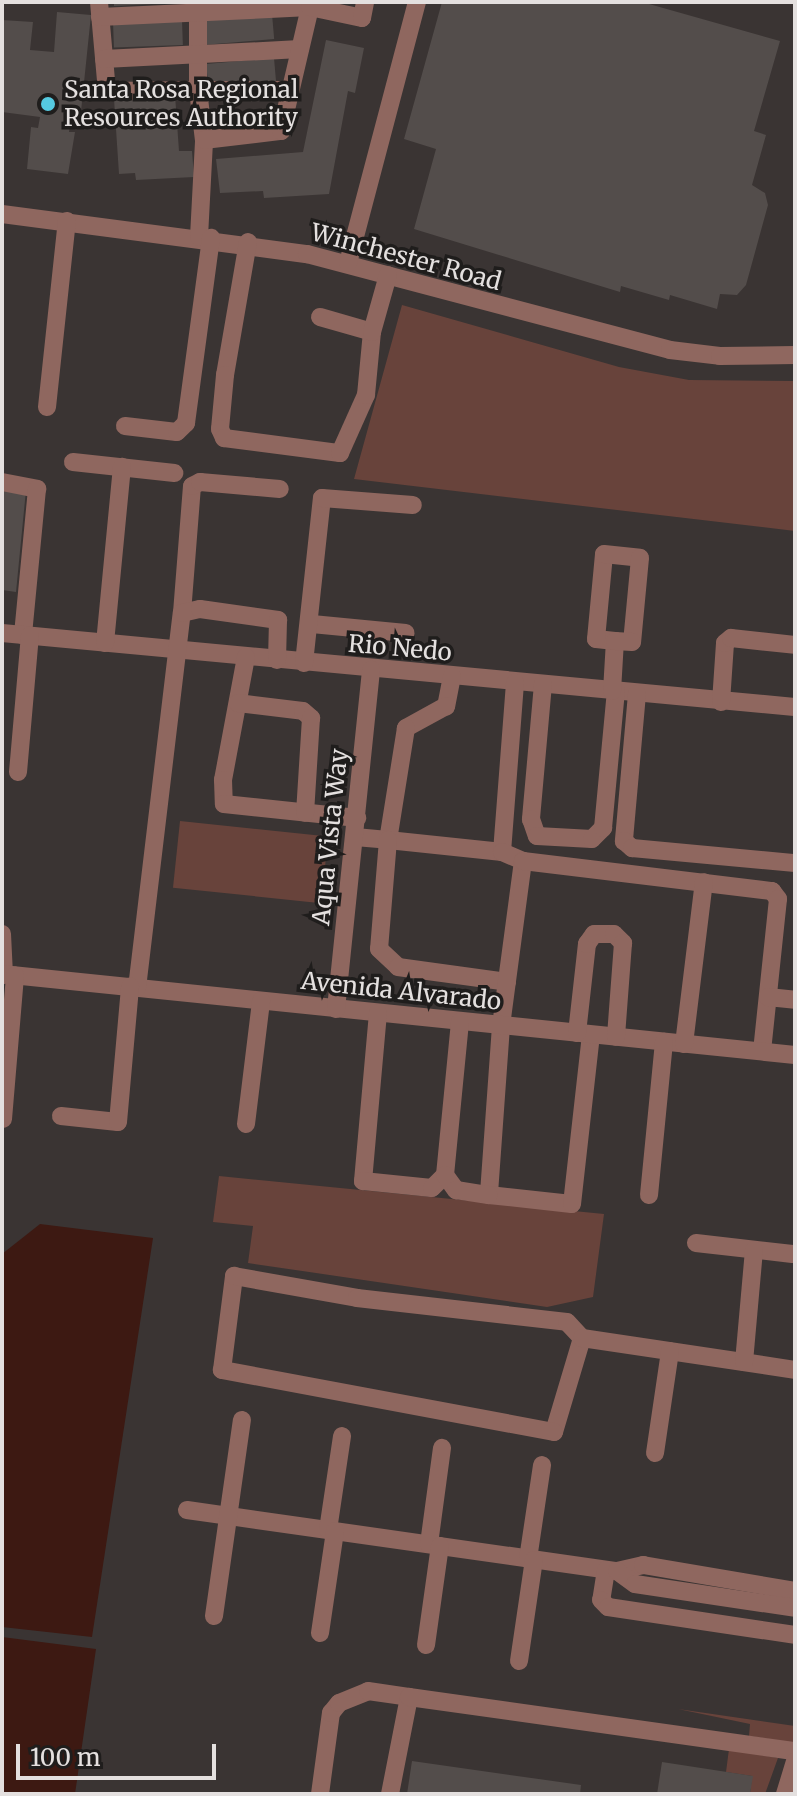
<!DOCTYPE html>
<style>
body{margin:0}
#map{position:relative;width:797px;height:1796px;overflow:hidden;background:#3a3433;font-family:Merriweather,serif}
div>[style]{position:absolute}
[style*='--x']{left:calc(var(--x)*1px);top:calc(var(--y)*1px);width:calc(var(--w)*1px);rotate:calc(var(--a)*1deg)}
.green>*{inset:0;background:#68433b;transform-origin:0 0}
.water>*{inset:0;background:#3d1912}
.building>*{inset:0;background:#534d4b;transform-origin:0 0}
.minor>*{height:18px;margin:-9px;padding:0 9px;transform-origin:9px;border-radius:9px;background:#8f675f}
.dots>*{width:22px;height:22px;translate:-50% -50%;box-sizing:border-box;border:4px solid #1f1d1c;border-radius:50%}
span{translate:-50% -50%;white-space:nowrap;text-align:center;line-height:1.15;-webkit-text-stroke:7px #1f1d1c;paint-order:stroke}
.poi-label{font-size:24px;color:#e4e0df}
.left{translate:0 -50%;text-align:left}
.street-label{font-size:24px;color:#e4e0df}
.frame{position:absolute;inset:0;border:4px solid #e4e0df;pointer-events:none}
.scale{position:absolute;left:16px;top:1744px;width:200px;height:36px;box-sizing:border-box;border:4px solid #e4e0df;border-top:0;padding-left:10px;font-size:24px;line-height:28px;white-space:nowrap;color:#e4e0df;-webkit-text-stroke:6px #1f1d1c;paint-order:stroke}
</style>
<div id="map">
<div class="green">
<i style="clip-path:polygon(402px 305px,619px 367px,689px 380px,793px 381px,795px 531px,354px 479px)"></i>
<i style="left:180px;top:821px;width:149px;height:67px;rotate:6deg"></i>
<i style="clip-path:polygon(219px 1176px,604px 1214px,593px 1297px,547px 1307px,248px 1263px,253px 1226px,213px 1222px)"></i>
<i style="clip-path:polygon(678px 1709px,795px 1726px,795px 1743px,749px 1736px,750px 1724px)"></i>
<i style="clip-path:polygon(729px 1749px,778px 1758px,765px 1794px,750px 1794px,752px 1776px,726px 1772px)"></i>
</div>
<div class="water">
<i style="clip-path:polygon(40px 1224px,153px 1238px,92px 1637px,2px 1627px,2px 1254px)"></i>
<i style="clip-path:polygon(2px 1637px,96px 1649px,75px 1794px,2px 1794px)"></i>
</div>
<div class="building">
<i style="clip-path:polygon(114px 2px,152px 2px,152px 4px,114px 6px)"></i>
<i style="clip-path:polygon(442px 2px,642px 2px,780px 41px,754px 131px,766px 135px,752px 185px,765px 193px,768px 205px,746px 285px,737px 295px,720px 294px,717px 309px,670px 295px,669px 300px,621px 286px,620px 292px,414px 229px,436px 149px,404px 139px)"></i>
<i style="clip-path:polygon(57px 12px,91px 15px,80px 121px,71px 119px,69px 132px,75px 132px,68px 174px,27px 169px,31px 127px,38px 128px,40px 117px,2px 112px,2px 20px,33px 22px,30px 50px,54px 52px)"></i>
<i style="left:272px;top:14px;width:25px;height:68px;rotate:85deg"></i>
<i style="left:182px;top:20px;width:25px;height:69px;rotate:88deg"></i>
<i style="clip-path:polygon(326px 40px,364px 48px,355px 93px,348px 91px,329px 194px,264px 198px,263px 191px,220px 193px,216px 159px,303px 152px)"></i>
<i style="left:274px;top:58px;width:23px;height:68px;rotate:85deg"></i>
<i style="clip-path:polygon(175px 95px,179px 151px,192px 151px,194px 177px,136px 180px,135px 173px,119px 174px,114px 99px)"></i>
<i style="clip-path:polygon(2px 488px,26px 490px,16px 592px,2px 590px)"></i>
<i style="clip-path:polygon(412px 1761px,581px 1785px,580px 1794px,407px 1794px)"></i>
<i style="clip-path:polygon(662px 1762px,753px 1776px,750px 1794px,657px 1794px)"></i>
</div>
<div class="minor">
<i style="--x:99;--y:2;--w:89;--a:84.9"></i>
<i style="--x:107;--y:91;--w:91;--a:-0.6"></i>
<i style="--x:198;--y:90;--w:50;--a:83.2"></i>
<i style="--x:198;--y:2;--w:88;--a:90"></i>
<i style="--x:198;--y:90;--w:92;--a:0"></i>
<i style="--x:100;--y:17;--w:210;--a:-2.7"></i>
<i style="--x:310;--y:7;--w:5;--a:-90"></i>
<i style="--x:104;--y:59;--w:196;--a:-2.9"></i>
<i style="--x:2;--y:214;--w:308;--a:7.5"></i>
<i style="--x:307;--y:254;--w:375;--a:14.8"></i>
<i style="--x:670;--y:350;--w:50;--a:6.8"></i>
<i style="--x:720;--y:356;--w:75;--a:-0.8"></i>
<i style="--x:199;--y:237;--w:97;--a:-87"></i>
<i style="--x:204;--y:140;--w:78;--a:-6.7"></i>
<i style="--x:281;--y:131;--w:127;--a:-76.8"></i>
<i style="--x:310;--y:7;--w:53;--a:11.9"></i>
<i style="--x:362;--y:18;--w:16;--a:-79"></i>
<i style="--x:248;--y:242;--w:135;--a:99.8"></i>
<i style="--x:225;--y:375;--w:54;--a:95.3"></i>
<i style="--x:220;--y:429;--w:10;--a:66"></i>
<i style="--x:224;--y:438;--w:117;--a:7.4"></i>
<i style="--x:340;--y:453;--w:64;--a:-65.9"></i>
<i style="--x:366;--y:395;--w:63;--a:-84.6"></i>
<i style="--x:348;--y:263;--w:270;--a:-75.2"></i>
<i style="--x:320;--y:317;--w:54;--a:16.1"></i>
<i style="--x:372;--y:332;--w:59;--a:-74.3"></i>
<i style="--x:47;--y:407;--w:187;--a:-83.9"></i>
<i style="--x:125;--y:426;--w:52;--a:6.6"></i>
<i style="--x:177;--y:432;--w:13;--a:-45"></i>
<i style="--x:186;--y:423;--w:187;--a:-82.3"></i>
<i style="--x:73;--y:462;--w:102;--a:6.2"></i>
<i style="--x:2;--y:482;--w:36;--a:11"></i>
<i style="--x:37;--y:489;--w:147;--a:95.5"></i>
<i style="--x:182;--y:613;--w:127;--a:-85.5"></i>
<i style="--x:192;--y:486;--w:9;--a:-27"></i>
<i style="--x:200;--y:482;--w:80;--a:5"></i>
<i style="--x:312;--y:624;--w:94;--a:5.5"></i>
<i style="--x:2;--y:633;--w:796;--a:5.33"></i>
<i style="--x:105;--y:643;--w:177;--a:-84.5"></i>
<i style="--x:246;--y:657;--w:125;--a:100.6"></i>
<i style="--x:223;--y:780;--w:24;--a:88"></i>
<i style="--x:224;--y:804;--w:134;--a:6"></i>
<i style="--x:304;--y:663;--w:166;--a:-83.8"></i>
<i style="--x:322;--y:498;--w:91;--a:4.4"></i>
<i style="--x:452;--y:676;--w:31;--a:101"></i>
<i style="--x:446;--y:706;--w:46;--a:151.2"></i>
<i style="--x:406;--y:728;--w:113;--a:99.1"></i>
<i style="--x:388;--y:840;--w:115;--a:6"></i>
<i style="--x:502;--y:852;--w:170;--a:-85.6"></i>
<i style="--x:543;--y:684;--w:136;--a:95.1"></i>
<i style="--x:531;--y:819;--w:18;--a:71"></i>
<i style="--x:537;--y:836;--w:55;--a:3.1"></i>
<i style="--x:592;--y:839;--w:16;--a:-45"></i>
<i style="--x:603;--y:828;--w:138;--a:-84.6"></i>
<i style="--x:612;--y:691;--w:50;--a:-86.6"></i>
<i style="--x:615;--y:641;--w:19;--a:-174"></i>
<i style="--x:596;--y:639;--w:85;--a:-84.6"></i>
<i style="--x:604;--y:554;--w:36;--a:6"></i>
<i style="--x:640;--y:558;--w:84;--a:95.4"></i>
<i style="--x:632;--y:642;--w:17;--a:-177"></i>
<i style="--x:637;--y:694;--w:148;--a:95.1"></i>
<i style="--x:624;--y:841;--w:11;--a:41"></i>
<i style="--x:632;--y:848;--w:164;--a:5.3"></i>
<i style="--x:721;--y:702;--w:59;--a:-86.1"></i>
<i style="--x:725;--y:643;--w:8;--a:-40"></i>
<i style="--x:731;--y:638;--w:64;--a:6.2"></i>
<i style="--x:238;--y:703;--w:65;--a:7"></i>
<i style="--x:303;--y:711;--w:11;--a:41"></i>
<i style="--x:311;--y:718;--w:95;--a:93.6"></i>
<i style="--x:18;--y:772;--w:137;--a:-85"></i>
<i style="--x:355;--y:837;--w:33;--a:5"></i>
<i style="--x:388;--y:840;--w:109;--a:94.7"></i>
<i style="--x:379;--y:949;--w:26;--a:43"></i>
<i style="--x:398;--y:967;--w:110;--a:7.8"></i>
<i style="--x:502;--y:852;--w:23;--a:23"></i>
<i style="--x:523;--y:861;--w:166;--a:97.6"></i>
<i style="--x:501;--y:1026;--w:169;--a:94.1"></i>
<i style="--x:489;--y:1195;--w:83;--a:6.2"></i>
<i style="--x:572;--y:1204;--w:170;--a:-83.6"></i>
<i style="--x:523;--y:861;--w:251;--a:6.9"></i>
<i style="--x:772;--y:891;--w:10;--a:53"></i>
<i style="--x:778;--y:899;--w:153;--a:96"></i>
<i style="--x:2;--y:934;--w:41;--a:87.2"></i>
<i style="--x:2;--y:974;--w:797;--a:5.83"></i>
<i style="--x:137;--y:988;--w:378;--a:-83.2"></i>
<i style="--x:182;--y:613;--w:18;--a:-13"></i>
<i style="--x:200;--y:609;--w:79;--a:8"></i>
<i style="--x:278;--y:620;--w:40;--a:91.4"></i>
<i style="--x:768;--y:997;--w:27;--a:6"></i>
<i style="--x:336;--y:1009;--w:341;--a:-84.1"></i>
<i style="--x:378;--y:1013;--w:169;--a:95.1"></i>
<i style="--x:363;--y:1181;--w:69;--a:5.8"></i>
<i style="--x:432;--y:1188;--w:18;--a:-45"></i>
<i style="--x:460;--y:1022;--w:154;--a:95.6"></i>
<i style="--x:445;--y:1175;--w:19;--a:54"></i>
<i style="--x:456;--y:1190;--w:33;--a:9"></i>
<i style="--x:577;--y:1033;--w:90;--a:-83.6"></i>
<i style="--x:587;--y:944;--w:12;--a:-55"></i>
<i style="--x:594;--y:934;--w:20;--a:0"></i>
<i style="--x:614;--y:934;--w:13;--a:45"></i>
<i style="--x:623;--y:943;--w:94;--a:94.3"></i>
<i style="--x:684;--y:1044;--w:163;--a:-83"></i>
<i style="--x:61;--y:1116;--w:57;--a:6"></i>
<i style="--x:118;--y:1122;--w:136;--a:-84.9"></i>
<i style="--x:3;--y:1119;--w:144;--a:-85.2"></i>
<i style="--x:246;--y:1124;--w:124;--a:-83"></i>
<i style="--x:649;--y:1195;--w:154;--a:-84.4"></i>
<i style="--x:696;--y:1243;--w:97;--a:6.5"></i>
<i style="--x:582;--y:1338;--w:98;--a:106.6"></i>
<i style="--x:554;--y:1432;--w:338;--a:-169.4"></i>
<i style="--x:222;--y:1370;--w:95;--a:-82.7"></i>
<i style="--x:234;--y:1276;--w:125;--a:10.1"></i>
<i style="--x:357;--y:1298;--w:211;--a:6.5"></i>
<i style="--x:567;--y:1322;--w:22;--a:47"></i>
<i style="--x:582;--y:1338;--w:215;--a:8.5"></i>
<i style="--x:744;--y:1362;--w:112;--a:-84.9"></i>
<i style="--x:655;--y:1453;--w:103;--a:-81.6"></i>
<i style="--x:187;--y:1510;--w:434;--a:8.1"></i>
<i style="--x:617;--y:1571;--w:27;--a:-13"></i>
<i style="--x:643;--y:1565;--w:154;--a:9.7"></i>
<i style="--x:328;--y:1530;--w:95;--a:-81.5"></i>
<i style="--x:429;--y:1544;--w:97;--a:-82.3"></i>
<i style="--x:528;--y:1559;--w:95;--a:-81.5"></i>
<i style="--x:606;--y:1570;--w:30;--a:99"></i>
<i style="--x:601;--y:1600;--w:10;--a:45"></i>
<i style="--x:608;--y:1607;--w:189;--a:8.5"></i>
<i style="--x:617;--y:1571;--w:22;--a:36"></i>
<i style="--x:635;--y:1584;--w:162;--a:8.5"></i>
<i style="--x:214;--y:1616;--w:198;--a:-81.9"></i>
<i style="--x:320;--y:1633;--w:103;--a:-81.6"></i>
<i style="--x:426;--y:1645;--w:100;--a:-82"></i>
<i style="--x:519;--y:1661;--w:102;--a:-81.6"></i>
<i style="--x:320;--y:1794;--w:82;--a:-82.3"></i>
<i style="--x:331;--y:1713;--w:13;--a:-51"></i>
<i style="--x:339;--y:1703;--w:31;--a:-22"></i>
<i style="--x:368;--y:1691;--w:41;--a:8.3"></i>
<i style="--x:390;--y:1794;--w:99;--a:-78.9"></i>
<i style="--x:409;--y:1697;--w:390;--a:8"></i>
<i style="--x:785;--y:1794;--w:34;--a:-73"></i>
</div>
<div class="dots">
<i style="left:48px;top:104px;background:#55cae0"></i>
</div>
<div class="poi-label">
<span class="left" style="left:64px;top:104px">Santa Rosa Regional<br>Resources Authority</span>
</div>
<div class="street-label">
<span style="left:406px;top:257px;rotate:15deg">Winchester Road</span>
<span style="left:400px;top:648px;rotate:5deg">Rio Nedo</span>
<span style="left:330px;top:837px;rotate:-84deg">Aqua Vista Way</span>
<span style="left:401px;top:991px;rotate:6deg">Avenida Alvarado</span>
</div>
<div class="frame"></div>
<div class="scale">100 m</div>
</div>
